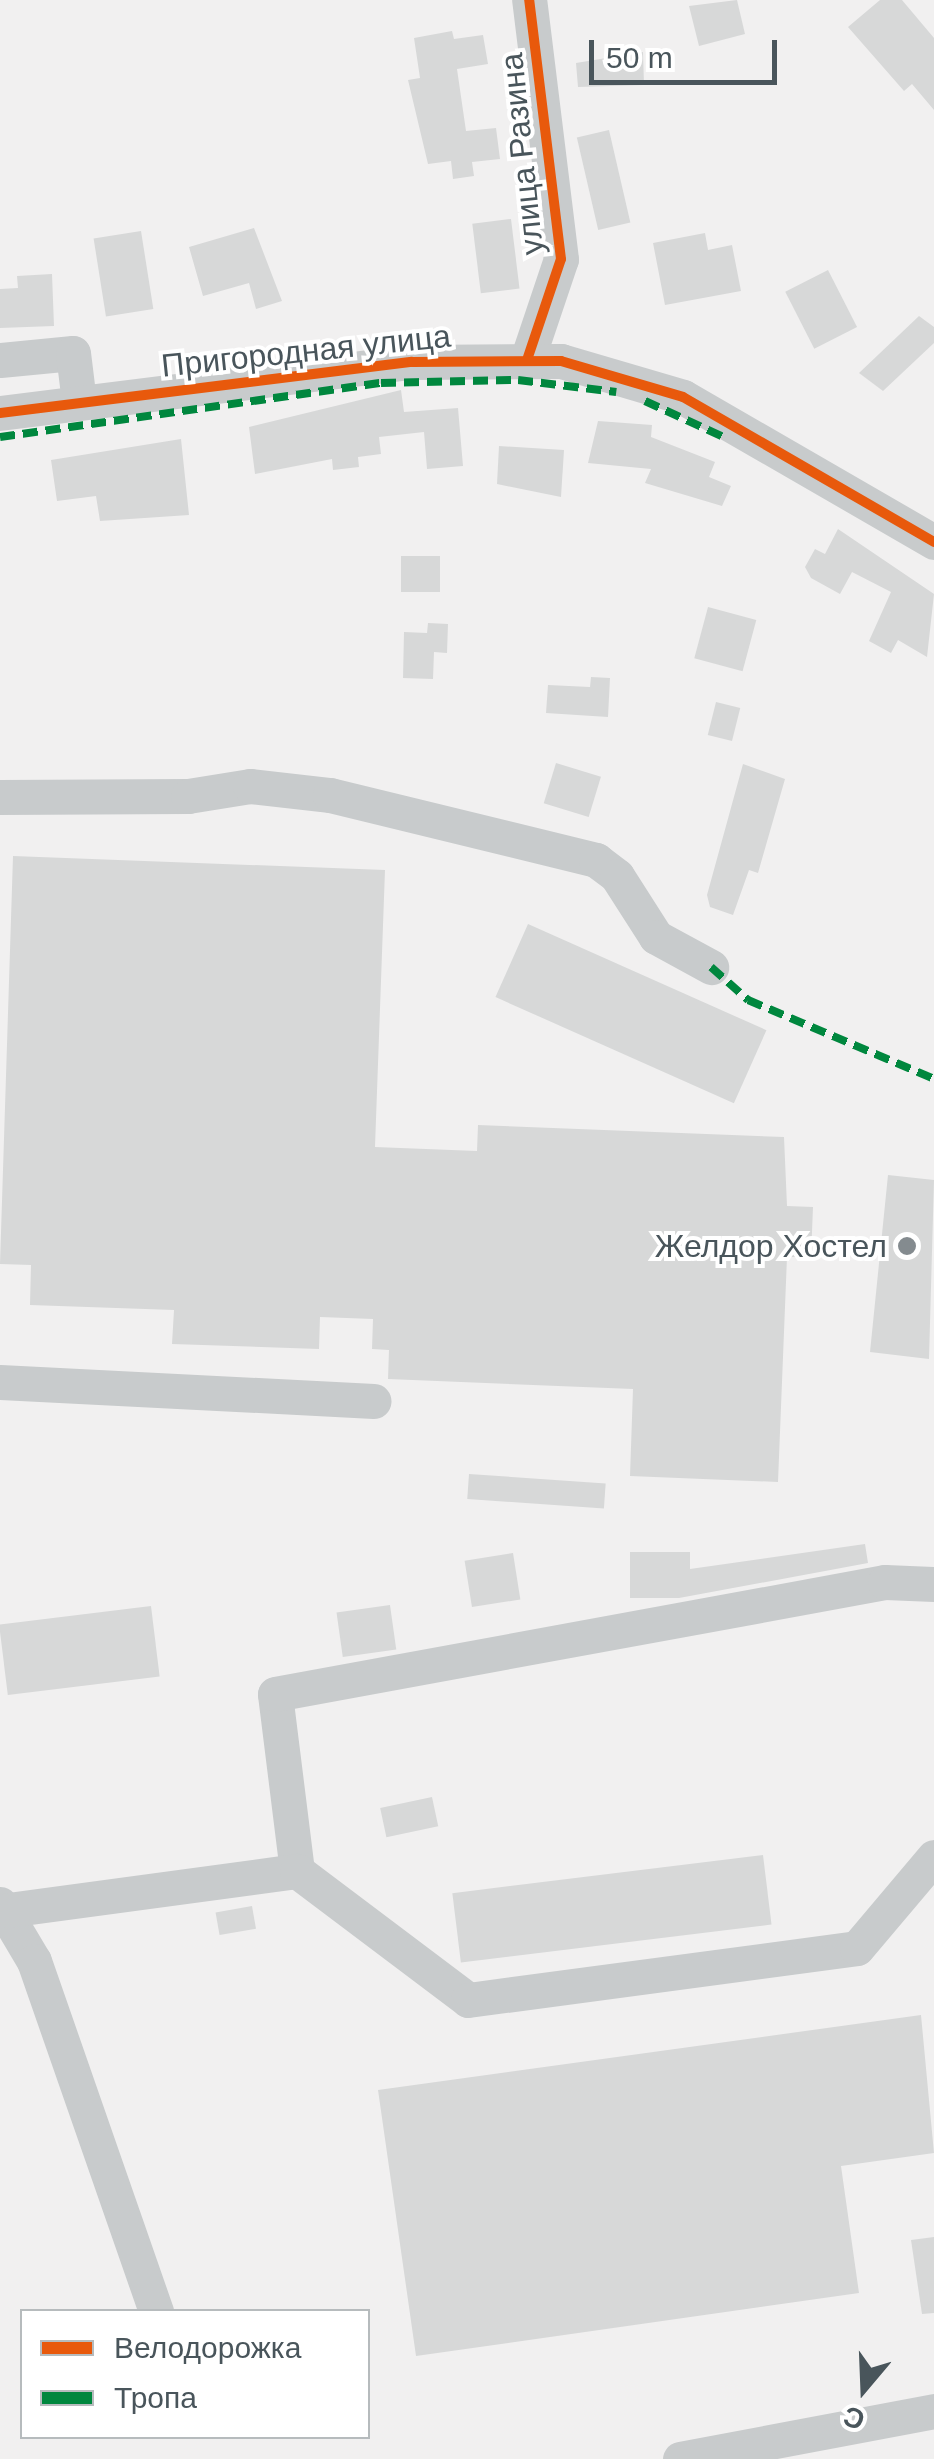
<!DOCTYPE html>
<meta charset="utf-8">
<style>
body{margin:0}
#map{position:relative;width:934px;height:2459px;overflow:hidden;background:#f1f0f0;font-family:Arial,sans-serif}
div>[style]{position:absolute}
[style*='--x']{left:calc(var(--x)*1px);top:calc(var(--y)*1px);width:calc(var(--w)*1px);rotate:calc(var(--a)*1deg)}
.building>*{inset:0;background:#d7d8d8;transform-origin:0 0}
.minor>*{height:35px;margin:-17.5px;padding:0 17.5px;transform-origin:17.5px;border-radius:17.5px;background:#c8cbcc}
.quiet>*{height:8px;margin-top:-4px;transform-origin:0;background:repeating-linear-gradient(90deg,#00873e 0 15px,transparent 0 23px)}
.cycleway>*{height:10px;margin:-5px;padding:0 5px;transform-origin:5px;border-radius:5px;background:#e8590c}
.dots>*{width:28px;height:28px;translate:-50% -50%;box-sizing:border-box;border:5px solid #fff;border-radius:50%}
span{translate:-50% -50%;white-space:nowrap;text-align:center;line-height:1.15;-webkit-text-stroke:8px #fff;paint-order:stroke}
.street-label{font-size:32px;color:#49555b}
.poi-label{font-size:32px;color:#49555b}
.right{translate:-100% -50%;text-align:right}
.legend{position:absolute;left:20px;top:2309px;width:350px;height:130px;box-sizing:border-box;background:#fff;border:2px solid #b6bbbd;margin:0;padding:12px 18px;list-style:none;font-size:30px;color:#49555b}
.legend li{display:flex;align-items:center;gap:20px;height:50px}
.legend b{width:50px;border:2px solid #b6bbbd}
.north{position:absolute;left:814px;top:2339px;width:100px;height:100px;-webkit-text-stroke:8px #fff;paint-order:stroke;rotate:199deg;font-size:28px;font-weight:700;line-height:40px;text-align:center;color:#49555b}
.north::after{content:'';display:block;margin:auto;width:35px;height:45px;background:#49555b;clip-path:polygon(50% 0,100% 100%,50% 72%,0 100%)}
.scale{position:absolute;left:589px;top:40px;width:188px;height:45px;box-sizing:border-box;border:5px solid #49555b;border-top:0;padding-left:12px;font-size:30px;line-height:35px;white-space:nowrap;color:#49555b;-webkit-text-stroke:8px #fff;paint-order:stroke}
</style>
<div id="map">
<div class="building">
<i style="clip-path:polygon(737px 0,745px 34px,699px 46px,689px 6px)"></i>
<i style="clip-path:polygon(880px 0,902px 0,934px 38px,934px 110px,912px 84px,904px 91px,848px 27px)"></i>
<i style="clip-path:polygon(452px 31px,454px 39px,483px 35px,488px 64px,457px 69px,466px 131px,496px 128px,500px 159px,472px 162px,474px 176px,453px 179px,451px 161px,428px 164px,408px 80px,420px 78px,414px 38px)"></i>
<i style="clip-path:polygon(643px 52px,644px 85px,578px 87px,576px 63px)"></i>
<i style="left:609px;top:130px;width:95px;height:33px;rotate:77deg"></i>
<i style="left:511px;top:219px;width:70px;height:39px;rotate:83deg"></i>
<i style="clip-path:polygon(254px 228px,282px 301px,256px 309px,249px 283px,203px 296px,189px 247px)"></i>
<i style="left:141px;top:231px;width:79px;height:48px;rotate:81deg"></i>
<i style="clip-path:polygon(705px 233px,708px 250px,732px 245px,741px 291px,665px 305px,653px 243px)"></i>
<i style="left:828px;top:270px;width:64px;height:48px;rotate:63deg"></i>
<i style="clip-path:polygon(52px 274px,54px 326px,0 328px,0 289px,18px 288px,17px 276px)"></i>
<i style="clip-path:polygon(919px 316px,934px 327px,934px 343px,883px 391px,859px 373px)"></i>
<i style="clip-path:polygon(401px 390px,404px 412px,458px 408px,463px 466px,427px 469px,424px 432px,379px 437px,381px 454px,358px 457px,359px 467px,333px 470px,332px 459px,255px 474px,249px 427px)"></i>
<i style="clip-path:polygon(598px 421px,652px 425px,651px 437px,715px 462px,709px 477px,731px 486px,722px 506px,645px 483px,651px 469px,588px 463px)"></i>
<i style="clip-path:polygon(181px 439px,189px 515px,100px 521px,96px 496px,57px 501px,51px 460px)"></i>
<i style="clip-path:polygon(499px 446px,564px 450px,561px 497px,497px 484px)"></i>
<i style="clip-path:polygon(838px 529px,934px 594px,927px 657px,898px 640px,891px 653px,869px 641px,891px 592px,852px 572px,840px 594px,811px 578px,805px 567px,815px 549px,825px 554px)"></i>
<i style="left:401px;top:556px;width:39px;height:36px"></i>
<i style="left:708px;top:607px;width:50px;height:53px;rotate:15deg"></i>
<i style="clip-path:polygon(428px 623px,448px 624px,447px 653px,434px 652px,433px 679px,403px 678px,404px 632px,427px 633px)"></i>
<i style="clip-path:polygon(591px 677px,610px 678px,608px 717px,546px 713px,548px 685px,590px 687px)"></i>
<i style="left:716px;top:702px;width:25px;height:34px;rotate:14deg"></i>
<i style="left:556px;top:763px;width:47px;height:42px;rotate:17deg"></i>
<i style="clip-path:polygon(743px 764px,785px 779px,758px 873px,749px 870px,733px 915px,710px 907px,707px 895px)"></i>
<i style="clip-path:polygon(13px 856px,385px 870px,375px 1147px,477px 1151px,478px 1125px,784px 1137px,787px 1206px,813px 1207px,811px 1257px,787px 1257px,778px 1482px,630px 1476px,633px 1389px,388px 1379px,389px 1350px,372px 1349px,373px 1319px,320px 1317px,319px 1349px,172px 1344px,174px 1310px,30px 1305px,31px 1265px,0 1264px)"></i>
<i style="left:528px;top:924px;width:261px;height:80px;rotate:24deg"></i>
<i style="clip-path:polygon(888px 1175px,934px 1180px,929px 1359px,870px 1352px)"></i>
<i style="left:469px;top:1474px;width:137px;height:25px;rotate:4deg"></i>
<i style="clip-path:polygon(865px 1544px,868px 1563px,679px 1598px,630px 1598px,630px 1552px,690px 1552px,690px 1569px)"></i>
<i style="left:513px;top:1553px;width:47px;height:49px;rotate:81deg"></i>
<i style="left:390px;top:1605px;width:45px;height:54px;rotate:82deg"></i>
<i style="left:151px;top:1606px;width:71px;height:153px;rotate:83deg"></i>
<i style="left:432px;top:1797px;width:30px;height:53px;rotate:78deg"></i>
<i style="left:763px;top:1855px;width:70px;height:313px;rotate:83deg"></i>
<i style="left:252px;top:1906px;width:23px;height:37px;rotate:80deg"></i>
<i style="clip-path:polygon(921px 2015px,934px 2153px,841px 2166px,859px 2293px,416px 2356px,378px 2090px)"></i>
<i style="clip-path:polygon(934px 2237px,934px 2313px,922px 2314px,911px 2240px)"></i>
</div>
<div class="minor">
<i style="--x:528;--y:357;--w:103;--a:-71.4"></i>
<i style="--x:561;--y:259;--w:261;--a:-97"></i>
<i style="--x:0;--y:360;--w:73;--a:-5.5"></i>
<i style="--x:73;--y:353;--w:49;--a:83"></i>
<i style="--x:0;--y:413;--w:415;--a:-7.1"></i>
<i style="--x:412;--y:362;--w:149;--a:-0.4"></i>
<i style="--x:561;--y:361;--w:127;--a:16.4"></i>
<i style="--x:683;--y:397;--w:290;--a:30"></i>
<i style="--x:0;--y:797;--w:188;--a:-0.3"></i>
<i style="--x:188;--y:796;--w:63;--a:-9.2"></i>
<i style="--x:250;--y:786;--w:81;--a:6.4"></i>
<i style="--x:330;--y:795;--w:274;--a:13.7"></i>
<i style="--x:596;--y:860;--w:26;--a:37"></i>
<i style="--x:617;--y:876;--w:72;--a:57.4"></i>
<i style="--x:656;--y:937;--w:63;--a:28.6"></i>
<i style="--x:0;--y:1382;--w:374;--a:2.9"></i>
<i style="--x:297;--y:1871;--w:178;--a:-97.1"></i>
<i style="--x:275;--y:1694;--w:620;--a:-10.4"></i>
<i style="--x:885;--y:1582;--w:49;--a:2.3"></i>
<i style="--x:0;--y:1904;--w:66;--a:59.2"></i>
<i style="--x:34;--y:1961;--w:372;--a:70.8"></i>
<i style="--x:8;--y:1910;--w:292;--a:-7.7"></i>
<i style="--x:297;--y:1871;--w:214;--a:37"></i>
<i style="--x:468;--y:2000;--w:392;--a:-7.6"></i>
<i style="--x:857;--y:1948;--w:119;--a:-49.8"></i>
<i style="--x:680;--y:2459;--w:258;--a:-10.7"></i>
</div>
<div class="quiet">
<i style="--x:645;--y:401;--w:89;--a:24.6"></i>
<i style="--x:0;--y:437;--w:385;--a:-8.1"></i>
<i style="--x:381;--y:383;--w:137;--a:-1.3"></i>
<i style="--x:518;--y:380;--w:99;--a:7"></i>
<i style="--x:711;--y:967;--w:50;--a:41.7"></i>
<i style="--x:748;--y:1000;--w:202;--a:23"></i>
</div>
<div class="cycleway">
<i style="--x:528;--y:357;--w:103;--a:-71.4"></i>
<i style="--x:561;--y:259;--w:261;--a:-97"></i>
<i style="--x:0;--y:413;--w:415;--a:-7.1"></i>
<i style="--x:412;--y:362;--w:149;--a:-0.4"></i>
<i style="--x:561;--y:361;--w:127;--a:16.4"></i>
<i style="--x:683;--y:397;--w:290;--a:30"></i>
</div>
<div class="dots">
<i style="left:907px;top:1246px;background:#848b8f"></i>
</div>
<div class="street-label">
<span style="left:522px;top:154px;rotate:-96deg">улица Разина</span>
<span style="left:306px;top:351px;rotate:-6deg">Пригородная улица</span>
</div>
<div class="poi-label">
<span class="right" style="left:887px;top:1246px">Желдор Хостел</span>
</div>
<ul class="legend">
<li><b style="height:12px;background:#e8590c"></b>Велодорожка</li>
<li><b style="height:12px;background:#00873e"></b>Тропа</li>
</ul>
<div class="north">С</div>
<div class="scale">50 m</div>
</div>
